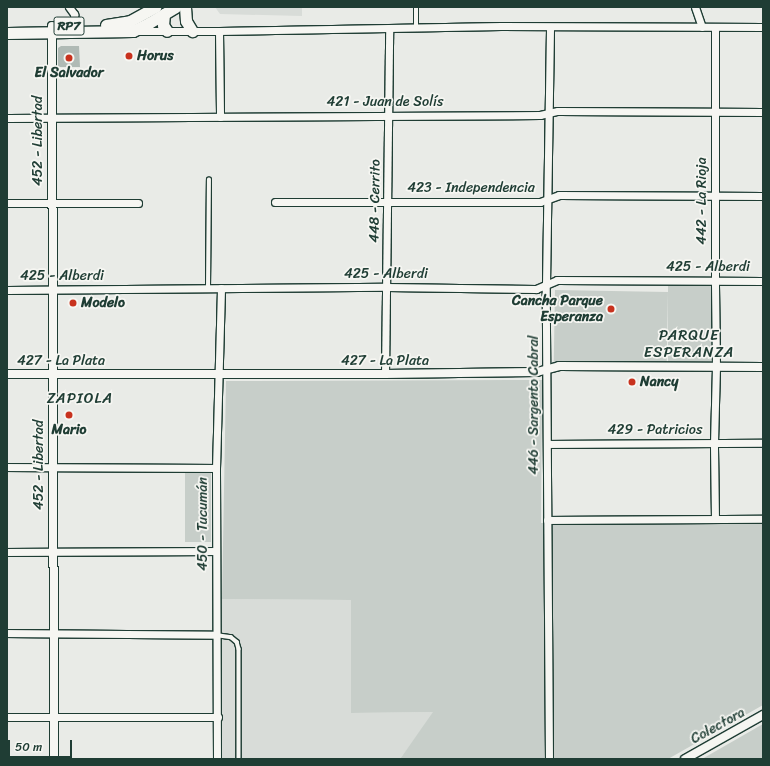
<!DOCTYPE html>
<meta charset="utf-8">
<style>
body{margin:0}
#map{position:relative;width:770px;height:766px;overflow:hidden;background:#e9ebe7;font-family:Sriracha,sans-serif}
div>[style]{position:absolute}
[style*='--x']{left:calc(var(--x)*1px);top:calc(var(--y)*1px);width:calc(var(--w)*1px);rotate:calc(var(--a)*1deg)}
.built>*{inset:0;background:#d8dcd8}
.green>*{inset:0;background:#c7cec9;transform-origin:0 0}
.building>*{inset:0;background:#b0bab5}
.roads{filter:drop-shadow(1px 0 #1f3d34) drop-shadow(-1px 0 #1f3d34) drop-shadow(0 1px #1f3d34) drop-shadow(0 -1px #1f3d34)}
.service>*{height:3.5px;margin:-1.75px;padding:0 1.75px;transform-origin:1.75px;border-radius:1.75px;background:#f6f6f2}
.minor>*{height:7px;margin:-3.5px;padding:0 3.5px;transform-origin:3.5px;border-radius:3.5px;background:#f6f6f2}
.tertiary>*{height:8px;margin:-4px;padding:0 4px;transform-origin:4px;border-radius:4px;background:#f6f6f2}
.primary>*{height:11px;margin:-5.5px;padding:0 5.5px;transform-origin:5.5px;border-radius:5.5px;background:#f6f6f2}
.dots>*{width:11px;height:11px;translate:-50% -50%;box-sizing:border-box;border:2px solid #f6f6f2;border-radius:50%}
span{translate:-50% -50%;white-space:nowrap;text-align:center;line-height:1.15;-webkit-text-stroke:3.5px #f6f6f2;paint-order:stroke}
.shield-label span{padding:1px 3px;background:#f6f6f2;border:1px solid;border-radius:3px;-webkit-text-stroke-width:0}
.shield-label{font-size:13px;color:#1f3d34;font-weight:700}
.poi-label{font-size:14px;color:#1f3d34;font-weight:700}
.left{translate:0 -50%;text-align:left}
.right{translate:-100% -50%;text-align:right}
.street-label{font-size:14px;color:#1f3d34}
.neighbourhood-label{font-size:15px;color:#1f3d34;letter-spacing:1px}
.frame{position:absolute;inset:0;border:8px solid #1f3d34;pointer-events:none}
.scale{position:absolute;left:8px;top:740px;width:64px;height:18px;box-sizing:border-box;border:2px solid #1f3d34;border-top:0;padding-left:5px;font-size:12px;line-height:14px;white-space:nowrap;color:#1f3d34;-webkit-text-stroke:3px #f6f6f2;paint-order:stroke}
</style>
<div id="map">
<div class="built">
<i style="clip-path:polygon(215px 7px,302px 7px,302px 16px,220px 14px)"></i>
<i style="clip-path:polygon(222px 599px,352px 600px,351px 713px,434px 712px,400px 759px,221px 759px)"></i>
</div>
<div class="green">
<i style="left:668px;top:286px;width:43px;height:77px"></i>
<i style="left:555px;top:290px;width:113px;height:72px;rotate:1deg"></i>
<i style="clip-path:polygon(542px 380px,541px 523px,763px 521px,763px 705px,668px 759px,400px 759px,433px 712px,351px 713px,351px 600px,222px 599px,226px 381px)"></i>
<i style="left:185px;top:473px;width:26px;height:69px"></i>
<i style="clip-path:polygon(763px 724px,763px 759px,702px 759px)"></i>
</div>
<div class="building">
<i style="clip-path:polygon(61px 46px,79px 46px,80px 67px,58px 67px,58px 48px)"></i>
</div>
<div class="roads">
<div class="service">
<i style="--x:416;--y:28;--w:21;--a:-90"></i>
<i style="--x:208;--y:288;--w:108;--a:-89.5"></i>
<i style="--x:216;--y:635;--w:15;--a:8"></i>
<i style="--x:231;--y:637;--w:8;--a:40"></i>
<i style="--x:237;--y:642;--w:7;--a:74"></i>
<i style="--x:239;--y:649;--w:110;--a:90"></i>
</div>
<div class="minor">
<i style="--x:69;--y:7;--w:9;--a:54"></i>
<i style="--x:74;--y:14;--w:12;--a:85"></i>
<i style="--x:695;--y:7;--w:21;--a:71"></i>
<i style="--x:137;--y:31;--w:82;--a:0"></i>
<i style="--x:219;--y:31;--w:282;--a:-1"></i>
<i style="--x:501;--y:26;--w:262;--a:0.2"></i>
<i style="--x:219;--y:31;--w:86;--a:89.3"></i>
<i style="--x:7;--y:118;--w:533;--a:-0.32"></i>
<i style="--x:540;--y:115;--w:18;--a:-13"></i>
<i style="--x:558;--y:111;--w:205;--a:0.3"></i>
<i style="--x:275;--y:202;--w:265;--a:0"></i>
<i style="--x:540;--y:202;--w:20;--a:-20"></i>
<i style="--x:559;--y:195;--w:204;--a:0.3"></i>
<i style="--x:7;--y:203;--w:131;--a:0"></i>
<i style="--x:7;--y:290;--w:380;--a:-0.5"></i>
<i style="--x:387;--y:287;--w:149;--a:0.8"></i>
<i style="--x:536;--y:289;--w:23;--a:-23"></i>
<i style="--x:557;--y:280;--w:206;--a:0.3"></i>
<i style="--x:385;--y:374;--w:346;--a:-89.3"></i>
<i style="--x:547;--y:444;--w:216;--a:-0.3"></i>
<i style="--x:7;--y:467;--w:209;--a:0.3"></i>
<i style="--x:715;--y:519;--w:76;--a:-90.8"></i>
<i style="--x:714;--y:443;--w:76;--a:-88.5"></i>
<i style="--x:716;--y:367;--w:87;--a:-90.7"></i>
<i style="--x:715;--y:280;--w:253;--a:-90"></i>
<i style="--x:547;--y:520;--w:216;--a:-0.3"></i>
<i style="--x:7;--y:552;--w:209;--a:-0.3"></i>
<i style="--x:7;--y:633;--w:209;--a:0.5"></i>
<i style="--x:7;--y:717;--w:211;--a:0"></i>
<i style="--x:217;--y:759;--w:291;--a:-90.2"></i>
<i style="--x:216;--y:468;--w:180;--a:-88.4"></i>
<i style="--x:549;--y:759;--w:475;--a:-90.4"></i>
<i style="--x:546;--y:284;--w:257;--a:-89.1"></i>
</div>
<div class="tertiary">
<i style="--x:52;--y:26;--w:733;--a:89.84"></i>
<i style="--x:7;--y:374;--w:378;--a:0"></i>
<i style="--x:385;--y:374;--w:152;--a:-0.8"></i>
<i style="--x:537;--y:372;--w:23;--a:-15"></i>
<i style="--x:559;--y:366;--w:204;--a:0.3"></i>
<i style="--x:685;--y:759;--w:90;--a:-29.4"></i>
</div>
<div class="primary">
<i style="--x:185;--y:7;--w:14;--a:86"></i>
<i style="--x:186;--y:21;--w:12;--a:59"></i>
<i style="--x:164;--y:14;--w:11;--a:95"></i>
<i style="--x:163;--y:25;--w:7;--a:56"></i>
<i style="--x:106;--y:25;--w:24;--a:-9"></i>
<i style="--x:130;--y:21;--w:29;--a:-29"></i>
<i style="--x:7;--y:33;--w:126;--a:-0.9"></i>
<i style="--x:133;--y:31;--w:18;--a:-27"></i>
<i style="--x:149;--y:23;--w:31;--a:-31"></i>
</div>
</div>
<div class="dots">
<i style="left:129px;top:56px;background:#c8321e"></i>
<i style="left:69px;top:58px;background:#c8321e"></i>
<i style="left:73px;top:303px;background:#c8321e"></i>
<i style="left:611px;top:309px;background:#c8321e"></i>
<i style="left:632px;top:382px;background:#c8321e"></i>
<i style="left:69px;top:415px;background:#c8321e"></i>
</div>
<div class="shield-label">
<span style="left:69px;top:26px">RP7</span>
</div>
<div class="poi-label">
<span class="left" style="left:137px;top:56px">Horus</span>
<span style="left:69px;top:73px">El Salvador</span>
<span class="right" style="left:603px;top:309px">Cancha Parque<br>Esperanza</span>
<span class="left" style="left:81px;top:303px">Modelo</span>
<span class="left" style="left:640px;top:382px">Nancy</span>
<span style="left:69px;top:430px">Mario</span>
</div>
<div class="street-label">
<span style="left:385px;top:102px">421 - Juan de Solís</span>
<span style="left:38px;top:141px;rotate:-90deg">452 - Libertad</span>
<span style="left:471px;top:188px">423 - Independencia</span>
<span style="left:375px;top:201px;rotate:-89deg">448 - Cerrito</span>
<span style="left:702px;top:201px;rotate:-90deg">442 - La Rioja</span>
<span style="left:708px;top:267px">425 - Alberdi</span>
<span style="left:386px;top:274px">425 - Alberdi</span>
<span style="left:62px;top:276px">425 - Alberdi</span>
<span style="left:61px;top:361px">427 - La Plata</span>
<span style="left:385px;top:361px">427 - La Plata</span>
<span style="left:534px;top:405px;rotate:-90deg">446 - Sargento Cabral</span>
<span style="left:655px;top:430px">429 - Patricios</span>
<span style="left:39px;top:465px;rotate:-90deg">452 - Libertad</span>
<span style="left:203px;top:524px;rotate:-90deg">450 - Tucumán</span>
<span style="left:718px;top:726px;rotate:-29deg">Colectora</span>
</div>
<div class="neighbourhood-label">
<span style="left:689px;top:344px">PARQUE<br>ESPERANZA</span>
<span style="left:80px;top:399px">ZAPIOLA</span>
</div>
<div class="frame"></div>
<div class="scale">50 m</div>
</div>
